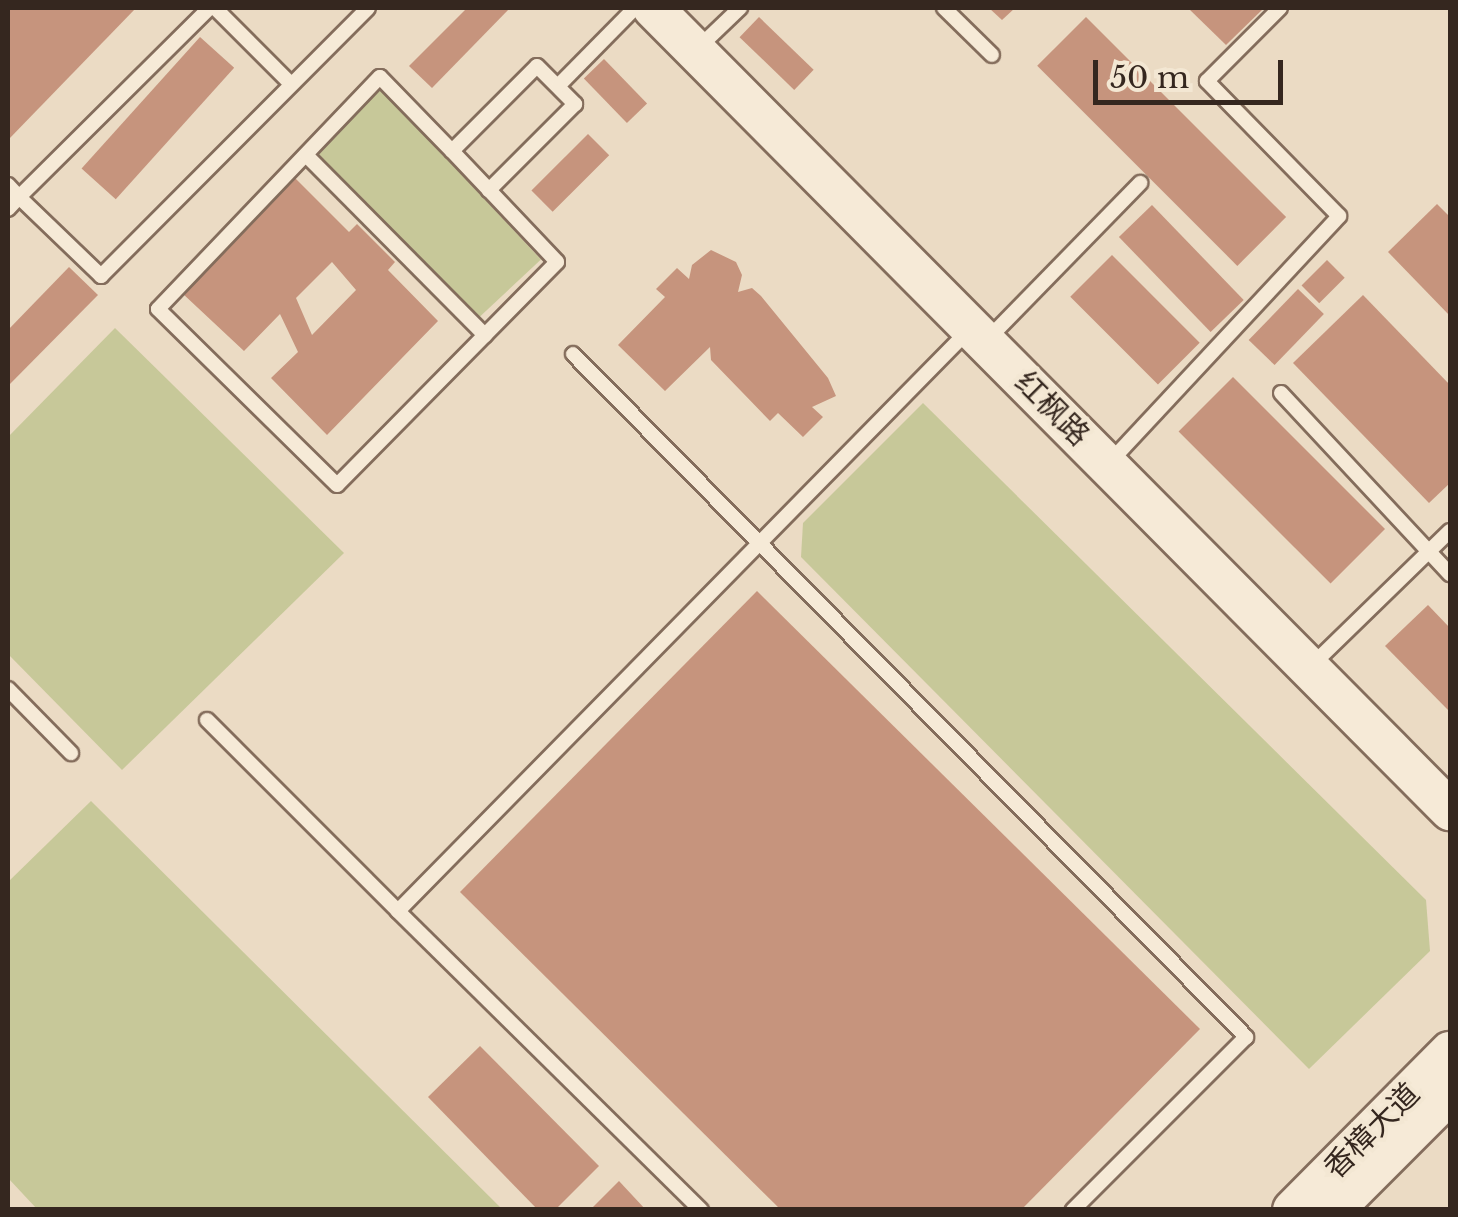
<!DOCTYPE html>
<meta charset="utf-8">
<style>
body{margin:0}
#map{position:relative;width:1458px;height:1217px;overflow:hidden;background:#ebdbc4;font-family:"Libre Baskerville","Noto Sans SC",serif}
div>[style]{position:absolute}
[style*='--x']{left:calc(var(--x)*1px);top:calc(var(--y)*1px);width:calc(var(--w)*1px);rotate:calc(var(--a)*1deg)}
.green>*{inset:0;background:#c7c899;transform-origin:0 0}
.building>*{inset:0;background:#c6947d;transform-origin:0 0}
.roads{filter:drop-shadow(2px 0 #846d5c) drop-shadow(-2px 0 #846d5c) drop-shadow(0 2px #846d5c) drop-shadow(0 -2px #846d5c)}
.lane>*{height:14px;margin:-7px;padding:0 7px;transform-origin:7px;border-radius:7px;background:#f6ead7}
.secondary>*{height:40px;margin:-20px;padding:0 20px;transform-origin:20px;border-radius:20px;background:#f6ead7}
span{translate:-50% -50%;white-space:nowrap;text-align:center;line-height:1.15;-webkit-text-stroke:8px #f3e7d3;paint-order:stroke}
.street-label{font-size:30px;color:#35271f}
.frame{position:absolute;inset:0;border:10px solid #35271f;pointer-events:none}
.scale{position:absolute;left:1093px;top:60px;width:190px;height:45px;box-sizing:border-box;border:5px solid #35271f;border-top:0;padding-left:12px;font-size:30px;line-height:35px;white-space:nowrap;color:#35271f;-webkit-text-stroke:8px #f3e7d3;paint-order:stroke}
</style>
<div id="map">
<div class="green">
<i style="left:380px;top:87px;width:236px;height:91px;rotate:47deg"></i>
<i style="clip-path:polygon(115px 328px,344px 553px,122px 770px,8px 654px,8px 437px)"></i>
<i style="clip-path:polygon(923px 403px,1426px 900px,1430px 951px,1309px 1069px,801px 557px,803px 523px)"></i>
<i style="clip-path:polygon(91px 801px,502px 1209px,37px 1209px,8px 1178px,8px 882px)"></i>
</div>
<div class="building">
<i style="clip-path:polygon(8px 8px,136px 8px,8px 140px)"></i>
<i style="clip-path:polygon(467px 8px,510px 8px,432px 88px,409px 66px)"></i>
<i style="clip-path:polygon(989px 8px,1015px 8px,1002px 20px)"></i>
<i style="clip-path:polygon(1188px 8px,1264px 8px,1226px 45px)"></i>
<i style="left:759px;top:17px;width:76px;height:28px;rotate:44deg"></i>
<i style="left:1086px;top:17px;width:283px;height:69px;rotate:45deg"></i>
<i style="left:200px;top:37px;width:46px;height:177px;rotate:42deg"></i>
<i style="left:604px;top:59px;width:62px;height:28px;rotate:46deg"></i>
<i style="left:588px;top:134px;width:30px;height:80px;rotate:45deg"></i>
<i style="clip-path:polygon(evenodd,295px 178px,349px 232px,357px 224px,395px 262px,388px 270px,438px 321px,327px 435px,271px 378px,298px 352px,280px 314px,244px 351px,182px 293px,295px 178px,332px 262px,356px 290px,312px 335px,296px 298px,332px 262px)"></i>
<i style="clip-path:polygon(1437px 204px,1450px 217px,1450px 316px,1388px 252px)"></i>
<i style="left:1152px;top:205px;width:132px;height:46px;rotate:46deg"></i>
<i style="clip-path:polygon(711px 250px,736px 262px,742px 275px,738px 292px,752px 288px,761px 296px,828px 378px,836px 396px,812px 407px,823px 417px,803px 437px,778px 413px,770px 421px,711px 360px,710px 347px,665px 391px,618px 345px,665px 297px,656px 289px,677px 268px,689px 279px,692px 265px)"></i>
<i style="left:1112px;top:255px;width:124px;height:59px;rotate:45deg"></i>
<i style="left:1327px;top:260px;width:25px;height:36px;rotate:45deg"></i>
<i style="clip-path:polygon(69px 267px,98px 295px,8px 386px,8px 330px)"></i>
<i style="left:1298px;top:289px;width:36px;height:71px;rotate:44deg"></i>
<i style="clip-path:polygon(1363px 295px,1450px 385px,1450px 483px,1429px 503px,1293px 363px)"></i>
<i style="left:1233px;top:377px;width:215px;height:77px;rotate:45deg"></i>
<i style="clip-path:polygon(757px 591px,1200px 1029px,1021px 1210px,781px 1210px,460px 892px)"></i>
<i style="clip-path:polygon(1428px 605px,1450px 628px,1450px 712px,1385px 646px)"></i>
<i style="clip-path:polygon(480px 1046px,599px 1166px,555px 1210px,538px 1210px,428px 1097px)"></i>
<i style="clip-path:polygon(619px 1181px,646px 1210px,590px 1210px)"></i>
</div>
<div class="roads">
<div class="lane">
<i style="--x:215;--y:8;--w:107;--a:45"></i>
<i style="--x:944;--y:8;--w:67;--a:44.4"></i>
<i style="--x:696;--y:50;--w:61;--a:-43.7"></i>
<i style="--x:537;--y:66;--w:54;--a:45"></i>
<i style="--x:575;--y:104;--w:122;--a:135"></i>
<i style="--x:489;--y:190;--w:99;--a:46.6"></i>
<i style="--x:557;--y:262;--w:313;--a:134.6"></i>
<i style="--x:337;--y:485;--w:251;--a:-135.5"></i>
<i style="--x:158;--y:309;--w:321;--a:-46.3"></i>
<i style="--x:380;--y:77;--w:103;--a:45.8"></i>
<i style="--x:452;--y:151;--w:120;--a:-45"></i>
<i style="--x:558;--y:86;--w:110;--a:-45.4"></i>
<i style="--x:452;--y:151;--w:54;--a:46.5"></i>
<i style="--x:306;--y:155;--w:254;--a:45.2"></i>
<i style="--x:8;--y:185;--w:16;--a:47"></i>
<i style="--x:19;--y:197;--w:268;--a:-44.8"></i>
<i style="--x:8;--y:209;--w:16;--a:-47"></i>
<i style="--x:19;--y:197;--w:114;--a:43.9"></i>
<i style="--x:101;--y:276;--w:378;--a:-45.1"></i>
<i style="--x:986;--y:341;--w:221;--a:-45.7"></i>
<i style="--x:573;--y:354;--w:959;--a:45.42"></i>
<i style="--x:1246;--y:1037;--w:245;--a:135"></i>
<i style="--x:1281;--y:393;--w:248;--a:47"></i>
<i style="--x:1108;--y:464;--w:339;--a:-47"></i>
<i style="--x:1339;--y:216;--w:189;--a:-134.4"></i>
<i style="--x:1207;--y:81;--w:103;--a:-45"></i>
<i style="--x:1310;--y:667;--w:195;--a:-44.2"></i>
<i style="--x:8;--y:689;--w:90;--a:45.5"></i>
<i style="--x:207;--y:720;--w:270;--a:45"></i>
<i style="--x:701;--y:1210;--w:426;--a:-135.4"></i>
<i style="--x:398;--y:911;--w:812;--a:-45.5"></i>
</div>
<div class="secondary">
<i style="--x:653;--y:8;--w:1131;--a:45.18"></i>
<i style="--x:1293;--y:1210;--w:223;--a:-45.2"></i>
<i style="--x:1333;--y:1210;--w:165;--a:-45"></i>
</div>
</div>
<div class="street-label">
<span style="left:1052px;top:409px;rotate:45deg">红枫路</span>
<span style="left:1372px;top:1131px;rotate:-45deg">香樟大道</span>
</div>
<div class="frame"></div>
<div class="scale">50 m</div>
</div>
